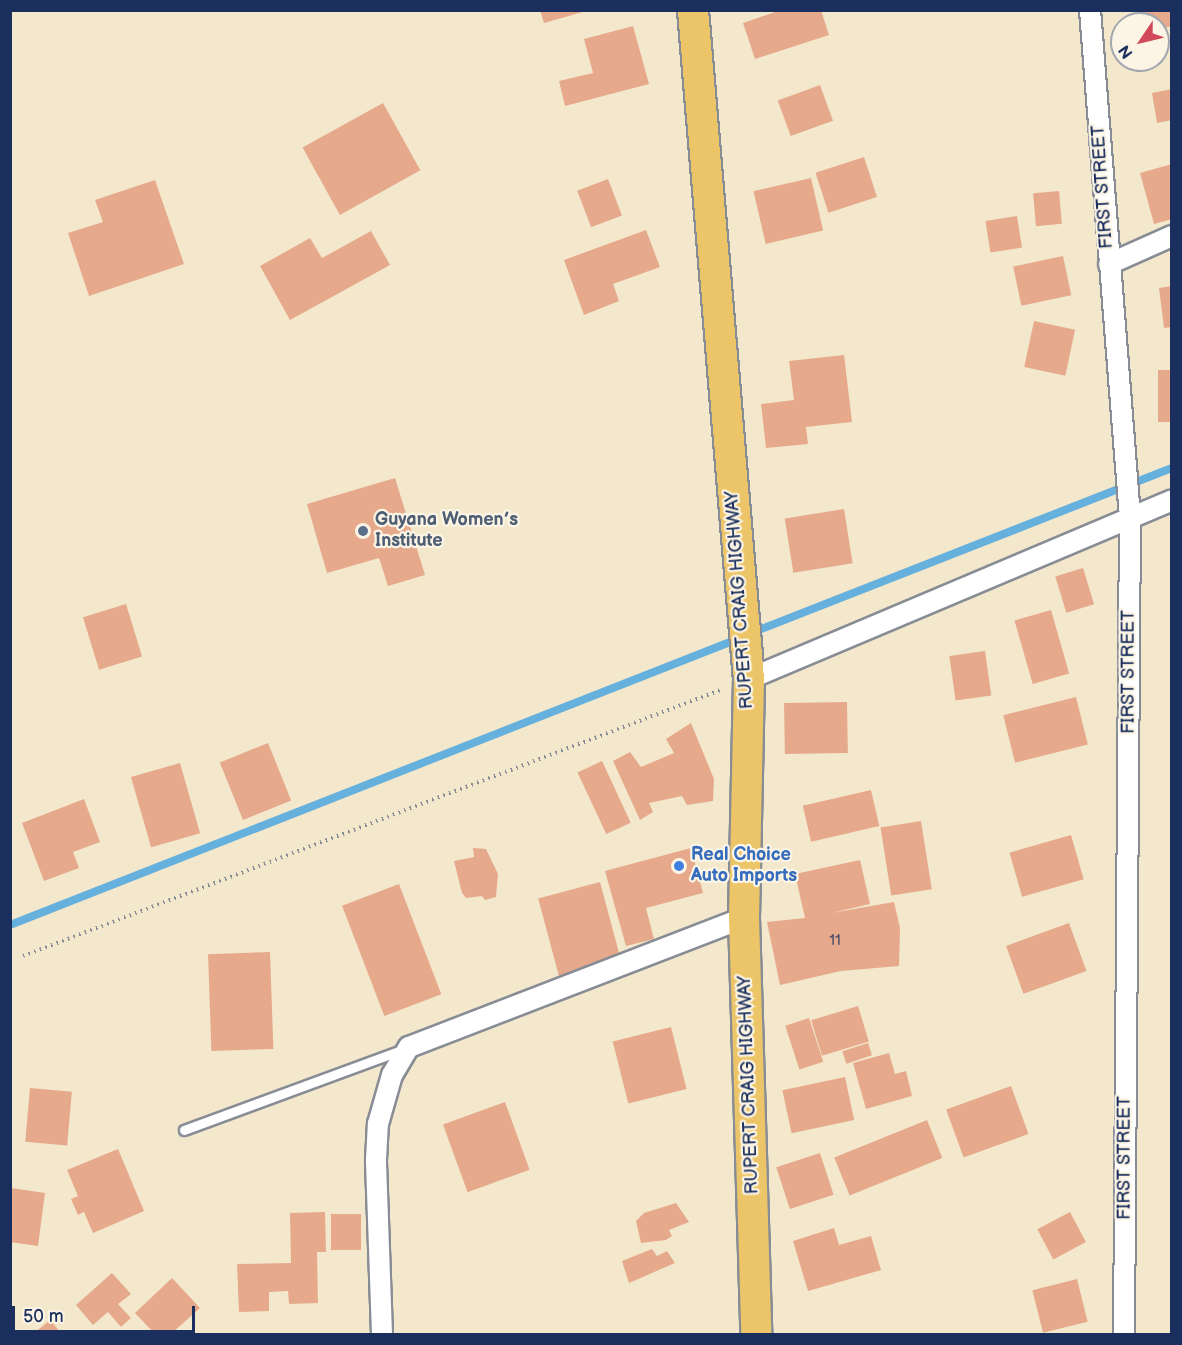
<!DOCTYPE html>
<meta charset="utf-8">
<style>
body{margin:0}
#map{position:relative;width:1182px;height:1345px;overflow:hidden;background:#f3e8cc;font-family:"Balsamiq Sans",sans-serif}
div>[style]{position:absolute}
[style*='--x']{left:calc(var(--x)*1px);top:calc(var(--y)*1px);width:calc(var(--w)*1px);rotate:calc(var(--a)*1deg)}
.stream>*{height:8px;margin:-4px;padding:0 4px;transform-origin:4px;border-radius:4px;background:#66b0de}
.building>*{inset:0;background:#e6a98c;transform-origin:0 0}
.path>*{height:4px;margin-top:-2px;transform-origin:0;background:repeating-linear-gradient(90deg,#878c95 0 1.5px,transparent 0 6px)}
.roads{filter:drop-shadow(2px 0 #878c95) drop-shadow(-2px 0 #878c95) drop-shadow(0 2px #878c95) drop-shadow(0 -2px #878c95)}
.service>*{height:9px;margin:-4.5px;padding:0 4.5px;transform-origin:4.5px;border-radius:4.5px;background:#fff}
.minor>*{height:20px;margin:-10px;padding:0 10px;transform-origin:10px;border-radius:10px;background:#fff}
.primary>*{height:30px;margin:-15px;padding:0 15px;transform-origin:15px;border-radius:15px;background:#edc569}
.dots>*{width:16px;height:16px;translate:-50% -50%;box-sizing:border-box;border:3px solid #fcf5e5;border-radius:50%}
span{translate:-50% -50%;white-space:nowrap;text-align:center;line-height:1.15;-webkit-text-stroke:4.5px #fcf5e5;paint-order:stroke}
.number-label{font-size:15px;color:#4e4e6a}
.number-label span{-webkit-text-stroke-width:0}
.street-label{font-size:18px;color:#1b2f5e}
.service-label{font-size:18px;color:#4e5e75;font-weight:700}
.left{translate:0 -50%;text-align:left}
.shop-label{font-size:18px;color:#366cbe;font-weight:700}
.frame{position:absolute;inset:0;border:12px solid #1b2f5e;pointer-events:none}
.north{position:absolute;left:1110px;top:12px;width:60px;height:60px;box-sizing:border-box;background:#fcf5e5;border:2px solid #a2a6af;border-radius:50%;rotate:235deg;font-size:16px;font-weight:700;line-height:24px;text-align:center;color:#1b2f5e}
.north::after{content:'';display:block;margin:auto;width:21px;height:27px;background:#d1495b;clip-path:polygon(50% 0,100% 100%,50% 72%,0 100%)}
.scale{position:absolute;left:12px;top:1306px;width:183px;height:27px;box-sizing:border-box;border:3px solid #1b2f5e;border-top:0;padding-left:8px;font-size:18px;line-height:21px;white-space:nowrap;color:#1b2f5e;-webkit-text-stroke:4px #fcf5e5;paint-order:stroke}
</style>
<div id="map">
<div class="stream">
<i style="--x:751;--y:633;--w:452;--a:-21.4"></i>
<i style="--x:10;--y:925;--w:784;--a:-21.46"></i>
</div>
<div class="building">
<i style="clip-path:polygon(540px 10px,585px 10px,586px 11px,544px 23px)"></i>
<i style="clip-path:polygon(781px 10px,821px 10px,829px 35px,755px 59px,743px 23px)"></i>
<i style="clip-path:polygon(1142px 10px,1172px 10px,1172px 26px,1158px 30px,1158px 24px,1146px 24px)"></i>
<i style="clip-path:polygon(633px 26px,649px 84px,565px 106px,559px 81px,593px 73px,584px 39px)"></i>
<i style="left:820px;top:85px;width:38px;height:45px;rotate:70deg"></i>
<i style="clip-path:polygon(1172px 89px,1172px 120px,1157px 123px,1152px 93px)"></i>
<i style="left:383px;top:103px;width:77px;height:92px;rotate:61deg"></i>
<i style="left:864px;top:157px;width:42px;height:51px;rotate:72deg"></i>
<i style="clip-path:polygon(1172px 164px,1172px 219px,1154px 224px,1140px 173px)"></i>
<i style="left:811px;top:178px;width:54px;height:59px;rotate:77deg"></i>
<i style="left:608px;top:179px;width:39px;height:33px;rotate:69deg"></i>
<i style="clip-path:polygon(155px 180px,184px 264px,89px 296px,68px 233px,103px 222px,95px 200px)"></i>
<i style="left:1059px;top:191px;width:33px;height:26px;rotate:85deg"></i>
<i style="left:1017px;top:216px;width:32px;height:32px;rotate:81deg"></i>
<i style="clip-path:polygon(646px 230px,660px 267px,613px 284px,619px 301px,584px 315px,564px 260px)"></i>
<i style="clip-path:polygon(371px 231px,390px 265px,290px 320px,260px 266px,310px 238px,322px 258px)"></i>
<i style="left:1063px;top:256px;width:40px;height:51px;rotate:78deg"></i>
<i style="clip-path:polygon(1172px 286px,1172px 327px,1164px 328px,1159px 288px)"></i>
<i style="left:1034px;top:321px;width:42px;height:47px;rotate:12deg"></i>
<i style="clip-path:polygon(844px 355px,852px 422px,806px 427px,808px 444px,766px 448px,761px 404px,794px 400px,789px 361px)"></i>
<i style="left:1158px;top:370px;width:14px;height:52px"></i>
<i style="clip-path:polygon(395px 478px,425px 575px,388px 586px,379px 558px,327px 573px,307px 504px)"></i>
<i style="left:844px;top:509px;width:55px;height:60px;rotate:81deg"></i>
<i style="left:1083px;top:568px;width:38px;height:29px;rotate:73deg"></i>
<i style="left:126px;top:604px;width:55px;height:45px;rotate:73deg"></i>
<i style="left:1051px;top:610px;width:66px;height:38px;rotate:74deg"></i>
<i style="left:985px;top:651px;width:45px;height:36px;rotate:82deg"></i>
<i style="left:1076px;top:697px;width:49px;height:75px;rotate:76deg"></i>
<i style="left:847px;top:702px;width:51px;height:63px;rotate:89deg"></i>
<i style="clip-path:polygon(691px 723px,714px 779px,713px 801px,687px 805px,682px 796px,649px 803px,653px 812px,640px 820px,613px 761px,630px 752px,641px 767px,674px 753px,666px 739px)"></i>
<i style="left:268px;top:743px;width:62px;height:52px;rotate:68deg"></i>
<i style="left:602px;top:761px;width:68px;height:27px;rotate:65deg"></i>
<i style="left:180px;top:763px;width:73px;height:51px;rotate:74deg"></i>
<i style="left:871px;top:790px;width:37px;height:70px;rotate:77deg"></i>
<i style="clip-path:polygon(84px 799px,100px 842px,73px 852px,79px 868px,44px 881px,22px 823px)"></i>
<i style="left:921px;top:821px;width:69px;height:41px;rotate:81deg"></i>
<i style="left:1071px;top:835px;width:46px;height:64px;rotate:74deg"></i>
<i style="clip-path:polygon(473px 848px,486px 849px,498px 874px,496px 897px,485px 900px,482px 896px,466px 898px,462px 893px,454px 861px,474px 857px)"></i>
<i style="clip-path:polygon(691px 848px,703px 893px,646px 908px,654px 939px,626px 946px,605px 871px)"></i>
<i style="clip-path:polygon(860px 860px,870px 904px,831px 913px,894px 902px,900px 928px,899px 966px,841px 971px,780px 985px,767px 922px,805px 918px,795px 874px)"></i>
<i style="left:600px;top:882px;width:86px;height:64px;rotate:75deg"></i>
<i style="left:399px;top:884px;width:118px;height:61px;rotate:69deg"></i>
<i style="left:1069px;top:923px;width:51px;height:67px;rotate:70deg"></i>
<i style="left:270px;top:952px;width:97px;height:62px;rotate:88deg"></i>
<i style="left:858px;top:1006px;width:37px;height:49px;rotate:73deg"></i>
<i style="left:809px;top:1018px;width:46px;height:25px;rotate:72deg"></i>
<i style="left:671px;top:1027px;width:64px;height:60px;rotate:76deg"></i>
<i style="left:868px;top:1043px;width:13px;height:27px;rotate:72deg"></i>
<i style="clip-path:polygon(889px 1053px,895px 1074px,906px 1071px,912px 1096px,866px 1109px,853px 1063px)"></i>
<i style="left:845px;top:1077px;width:44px;height:64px;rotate:78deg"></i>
<i style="left:1011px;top:1086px;width:51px;height:69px;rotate:70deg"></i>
<i style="left:30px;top:1088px;width:42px;height:54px;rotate:5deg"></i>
<i style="left:505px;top:1102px;width:72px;height:66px;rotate:70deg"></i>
<i style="left:927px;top:1120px;width:41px;height:100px;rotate:68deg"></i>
<i style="clip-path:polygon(118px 1149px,144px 1211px,93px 1233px,84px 1212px,78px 1215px,71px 1199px,78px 1196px,67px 1170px)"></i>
<i style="left:820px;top:1153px;width:44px;height:46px;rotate:72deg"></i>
<i style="clip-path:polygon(11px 1188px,45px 1193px,38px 1246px,10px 1242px)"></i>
<i style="clip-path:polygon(676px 1203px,689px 1222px,669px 1230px,672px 1236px,666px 1240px,641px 1243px,636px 1221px,644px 1213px)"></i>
<i style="clip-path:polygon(325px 1212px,326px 1252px,317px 1252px,318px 1303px,289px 1304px,288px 1291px,269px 1292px,269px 1311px,239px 1312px,237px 1264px,291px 1263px,290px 1213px)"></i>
<i style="left:1070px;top:1212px;width:34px;height:37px;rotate:62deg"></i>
<i style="left:331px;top:1214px;width:30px;height:36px"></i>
<i style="clip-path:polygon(834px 1228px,839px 1245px,871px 1236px,881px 1270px,808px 1291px,793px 1241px)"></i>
<i style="clip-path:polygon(652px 1249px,657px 1256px,667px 1251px,675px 1263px,629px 1283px,622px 1261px)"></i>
<i style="clip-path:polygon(112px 1273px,131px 1294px,118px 1304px,131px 1318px,121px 1327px,108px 1312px,93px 1325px,76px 1305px)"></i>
<i style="clip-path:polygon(172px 1278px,200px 1308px,171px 1334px,155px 1334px,135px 1313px)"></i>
<i style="left:1077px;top:1279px;width:44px;height:46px;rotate:76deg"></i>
<i style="clip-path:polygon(50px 1320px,62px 1334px,33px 1334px)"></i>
</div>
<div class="path">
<i style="--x:23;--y:956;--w:749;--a:-20.88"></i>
</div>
<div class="roads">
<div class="service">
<i style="--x:184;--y:1130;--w:234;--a:-20.2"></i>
</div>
<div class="minor">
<i style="--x:1090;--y:10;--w:509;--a:85.49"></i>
<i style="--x:1130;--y:517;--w:817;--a:90.42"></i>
<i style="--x:1109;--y:264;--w:69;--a:-24"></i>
<i style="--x:749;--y:679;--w:459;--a:-22.9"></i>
<i style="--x:382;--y:1334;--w:174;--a:-92"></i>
<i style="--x:376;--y:1160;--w:36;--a:-87"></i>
<i style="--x:378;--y:1124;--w:51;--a:-74.1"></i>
<i style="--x:392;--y:1075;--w:33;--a:-59"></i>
<i style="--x:409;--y:1047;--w:359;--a:-21.1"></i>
</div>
<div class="primary">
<i style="--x:693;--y:10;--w:671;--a:85.22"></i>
<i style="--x:749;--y:679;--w:239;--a:91.2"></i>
<i style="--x:744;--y:918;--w:416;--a:88.3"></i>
</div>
</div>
<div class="dots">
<i style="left:363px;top:531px;background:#5c6f8a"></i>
<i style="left:679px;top:866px;background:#3f7fe0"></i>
</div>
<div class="number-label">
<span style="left:835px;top:941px">11</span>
</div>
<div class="street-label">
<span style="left:1103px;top:187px;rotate:-94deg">FIRST STREET</span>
<span style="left:740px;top:600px;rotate:-94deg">RUPERT CRAIG HIGHWAY</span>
<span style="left:1129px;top:672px;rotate:-90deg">FIRST STREET</span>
<span style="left:749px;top:1085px;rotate:-92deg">RUPERT CRAIG HIGHWAY</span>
<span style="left:1125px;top:1158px;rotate:-90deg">FIRST STREET</span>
</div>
<div class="service-label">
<span class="left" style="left:375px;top:531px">Guyana Women’s<br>Institute</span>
</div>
<div class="shop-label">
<span class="left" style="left:691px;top:866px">Real Choice<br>Auto Imports</span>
</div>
<div class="frame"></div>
<div class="north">N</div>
<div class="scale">50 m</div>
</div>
